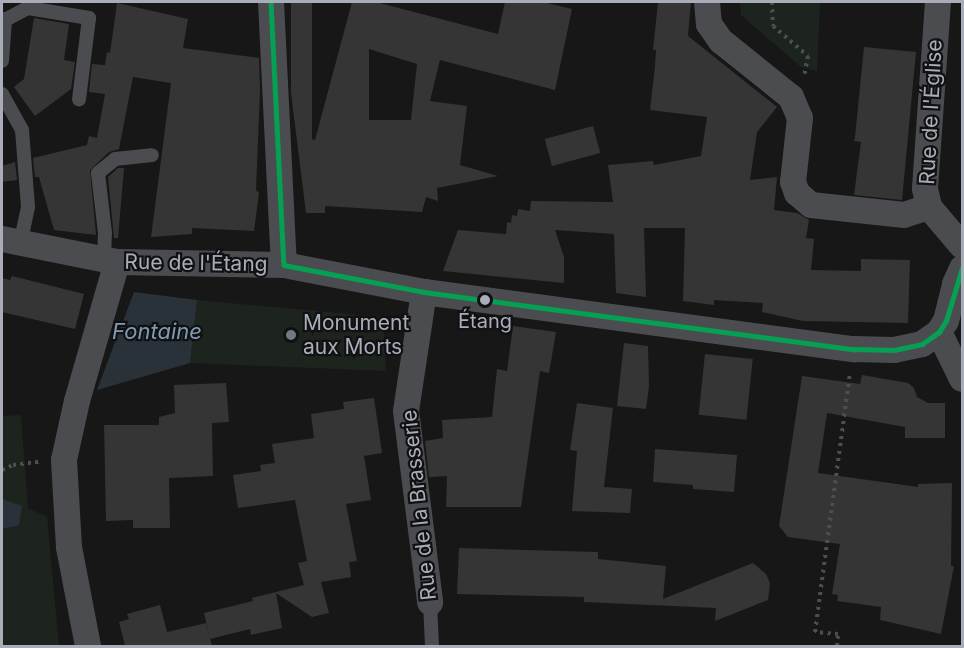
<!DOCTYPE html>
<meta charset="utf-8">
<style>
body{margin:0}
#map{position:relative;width:964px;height:648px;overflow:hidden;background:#171717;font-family:Inter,sans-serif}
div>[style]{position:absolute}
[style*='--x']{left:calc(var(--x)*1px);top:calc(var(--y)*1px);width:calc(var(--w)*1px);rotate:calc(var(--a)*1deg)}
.green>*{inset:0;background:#1d241e}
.water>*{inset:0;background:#2a3239}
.building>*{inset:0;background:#353536;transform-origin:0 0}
.path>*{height:4px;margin-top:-2px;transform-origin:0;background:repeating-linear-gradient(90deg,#4d4e52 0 3px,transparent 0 7.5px)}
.lane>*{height:14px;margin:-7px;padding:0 7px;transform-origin:7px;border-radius:7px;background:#4b4c50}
.street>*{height:26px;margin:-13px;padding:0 13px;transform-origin:13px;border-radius:13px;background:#4b4c50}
.bus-1>*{height:4.5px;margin:-2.25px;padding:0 2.25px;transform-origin:2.25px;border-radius:2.25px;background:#06a054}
.dots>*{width:16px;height:16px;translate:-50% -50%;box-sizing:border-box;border:3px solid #111113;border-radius:50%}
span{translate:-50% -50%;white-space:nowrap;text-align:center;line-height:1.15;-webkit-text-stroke:4.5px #111113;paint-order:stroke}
.bus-label{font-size:20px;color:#a8adb8}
.street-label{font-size:21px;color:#a8adb8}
.poi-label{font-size:21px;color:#a8adb8}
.left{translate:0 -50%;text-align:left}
.water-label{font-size:22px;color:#7f9bb3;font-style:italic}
.frame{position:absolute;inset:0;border:3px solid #a8adb8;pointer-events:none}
</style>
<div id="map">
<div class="green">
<i style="clip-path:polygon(740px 2px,820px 2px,817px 71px,801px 67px,741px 15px)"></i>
<i style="clip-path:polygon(197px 300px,383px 317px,386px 371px,190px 363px)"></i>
<i style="clip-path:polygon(21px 415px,28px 508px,47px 517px,59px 646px,2px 646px,2px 416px)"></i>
</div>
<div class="water">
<i style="clip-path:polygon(134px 292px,197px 300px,190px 363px,97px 390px)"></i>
<i style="clip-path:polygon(2px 499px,22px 506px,19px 525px,2px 529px)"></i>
</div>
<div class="building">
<i style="clip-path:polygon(evenodd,291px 2px,312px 2px,312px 139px,315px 140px,352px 2px,376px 2px,498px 34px,505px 2px,543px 2px,572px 9px,555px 90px,440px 60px,430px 101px,467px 106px,460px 165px,498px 176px,437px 188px,438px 201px,426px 197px,422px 212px,325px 206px,325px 213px,306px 213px,291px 93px,291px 2px,369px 49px,417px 64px,411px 120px,369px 120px,369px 49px)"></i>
<i style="clip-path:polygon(658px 2px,691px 2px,688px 36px,777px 107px,757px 132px,750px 180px,777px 177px,774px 210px,797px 213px,809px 220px,806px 238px,814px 239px,811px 270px,861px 271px,861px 259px,910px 260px,908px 323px,803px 321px,762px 312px,763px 303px,714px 300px,714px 305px,683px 301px,685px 228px,644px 228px,646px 297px,616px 293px,614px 234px,555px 230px,564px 257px,564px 283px,443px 271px,458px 230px,506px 234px,507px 222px,511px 223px,512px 215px,517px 216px,518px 209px,530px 211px,531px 201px,613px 202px,608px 165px,653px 161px,654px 165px,701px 156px,707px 117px,650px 110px,655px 66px,656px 50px,653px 50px)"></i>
<i style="clip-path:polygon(117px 3px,188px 19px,183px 48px,259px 58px,260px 91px,256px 190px,259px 193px,254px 231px,192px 228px,192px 234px,151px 237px,171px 83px,133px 77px,119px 149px,109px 152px,90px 170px,96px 235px,54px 230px,39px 177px,35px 177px,33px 158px,87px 145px,89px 136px,97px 138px,105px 94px,89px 92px,92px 64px,105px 65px,107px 52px,110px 53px)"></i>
<i style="clip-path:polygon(34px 18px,69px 24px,64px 60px,75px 62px,71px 89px,35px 116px,14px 87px,24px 79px)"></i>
<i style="clip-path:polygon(864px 47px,916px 52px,902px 200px,854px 195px,861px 142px,854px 141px,855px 137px)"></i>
<i style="left:593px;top:126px;width:28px;height:50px;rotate:75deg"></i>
<i style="clip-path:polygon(15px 162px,17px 180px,2px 182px,2px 166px)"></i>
<i style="clip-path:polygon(118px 168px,124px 168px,118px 238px,114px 238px,108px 177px)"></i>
<i style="clip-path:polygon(12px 276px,84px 294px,75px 329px,2px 312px,2px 278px,10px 280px)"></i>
<i style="clip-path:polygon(513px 326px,556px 332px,549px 373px,540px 371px,521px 507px,446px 507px,447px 476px,429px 477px,425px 441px,443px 438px,442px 420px,492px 417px,497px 369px,507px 371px)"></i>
<i style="clip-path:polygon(624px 343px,648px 346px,649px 386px,646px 409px,617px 406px)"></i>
<i style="left:705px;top:354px;width:48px;height:61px;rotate:6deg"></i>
<i style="clip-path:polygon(862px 375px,908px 383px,914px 388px,917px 397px,928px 403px,945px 403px,945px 438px,905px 438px,905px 427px,827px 413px,818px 473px,918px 487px,918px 484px,952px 483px,951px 566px,954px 566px,941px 634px,880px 620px,881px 607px,837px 601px,838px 595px,832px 594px,840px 544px,788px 537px,779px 526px,802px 376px,860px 384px)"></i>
<i style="clip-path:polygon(226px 383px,229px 422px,212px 423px,213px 476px,169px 478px,170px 528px,133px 528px,133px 520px,106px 521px,104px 425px,159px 425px,159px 417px,175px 413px,174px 385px)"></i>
<i style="clip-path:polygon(374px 398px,382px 453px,364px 456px,371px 500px,346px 504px,357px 561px,349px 562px,351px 577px,321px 582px,329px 613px,312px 617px,276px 593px,282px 628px,251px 635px,250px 629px,210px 639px,204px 613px,253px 601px,252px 598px,304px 585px,298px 563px,307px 561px,295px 500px,238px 508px,233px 475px,261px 471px,260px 465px,275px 463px,272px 444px,314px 438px,311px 414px,344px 409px,343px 402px)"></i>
<i style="clip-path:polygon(577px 403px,613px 408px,604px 487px,632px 489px,630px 513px,572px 511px,577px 451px,570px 450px)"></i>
<i style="clip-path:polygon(655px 449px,737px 455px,734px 492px,693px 489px,693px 485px,653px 482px)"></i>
<i style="clip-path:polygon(459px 548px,598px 552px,598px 559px,666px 566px,663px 599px,753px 563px,766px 574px,770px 583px,768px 600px,715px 621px,716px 608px,584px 602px,584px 597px,457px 594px)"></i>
<i style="clip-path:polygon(160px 605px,167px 632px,206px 623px,212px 646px,125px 646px,119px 622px,129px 619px,127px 614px)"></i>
</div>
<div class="path">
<i style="--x:772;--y:2;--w:24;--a:88"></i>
<i style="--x:773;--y:26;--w:46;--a:40.6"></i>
<i style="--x:808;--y:56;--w:20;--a:101"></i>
<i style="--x:2;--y:470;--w:12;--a:-24"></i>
<i style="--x:13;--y:465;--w:26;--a:-7"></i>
<i style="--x:837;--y:646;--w:12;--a:-85"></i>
<i style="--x:838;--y:634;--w:23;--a:-175"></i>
<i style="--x:815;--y:632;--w:261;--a:-82.3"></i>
</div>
<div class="lane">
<i style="--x:2;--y:19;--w:3;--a:18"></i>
<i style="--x:5;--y:20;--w:41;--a:94.2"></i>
<i style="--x:5;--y:20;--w:26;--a:-28"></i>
<i style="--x:28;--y:8;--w:62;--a:9.3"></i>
<i style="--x:89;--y:18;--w:82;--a:97"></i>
<i style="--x:2;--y:94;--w:41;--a:60.9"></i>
<i style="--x:22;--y:130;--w:77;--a:85.5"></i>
<i style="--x:28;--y:207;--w:38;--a:102"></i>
<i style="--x:104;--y:260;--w:27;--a:-88"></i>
<i style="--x:105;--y:233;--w:60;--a:-96.7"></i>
<i style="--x:98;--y:173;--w:22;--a:-39"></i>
<i style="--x:115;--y:159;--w:37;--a:-6"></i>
<i style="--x:430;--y:602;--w:44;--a:87.4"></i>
</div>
<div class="street">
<i style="--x:271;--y:2;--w:263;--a:87.2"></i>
<i style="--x:707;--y:2;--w:22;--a:85"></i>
<i style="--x:709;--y:24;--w:21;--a:55"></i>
<i style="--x:721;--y:41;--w:90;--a:38.7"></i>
<i style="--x:791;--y:97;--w:23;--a:67"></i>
<i style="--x:800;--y:118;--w:64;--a:96.2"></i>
<i style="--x:793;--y:182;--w:12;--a:70"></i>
<i style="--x:797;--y:193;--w:18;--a:41"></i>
<i style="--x:811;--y:205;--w:94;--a:6.1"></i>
<i style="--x:904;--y:215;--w:26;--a:-18"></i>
<i style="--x:938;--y:2;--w:187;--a:94"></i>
<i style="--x:925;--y:189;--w:18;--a:77"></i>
<i style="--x:929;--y:207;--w:51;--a:49.8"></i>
<i style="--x:2;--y:239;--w:117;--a:11.3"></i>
<i style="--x:117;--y:262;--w:167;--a:1"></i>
<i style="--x:284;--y:265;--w:143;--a:10.9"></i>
<i style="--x:424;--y:292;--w:434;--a:7.6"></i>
<i style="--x:854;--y:349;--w:40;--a:1.4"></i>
<i style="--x:894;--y:350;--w:29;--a:-12"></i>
<i style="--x:922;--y:344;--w:21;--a:-35"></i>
<i style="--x:939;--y:332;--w:13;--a:-58"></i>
<i style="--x:946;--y:321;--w:38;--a:-76"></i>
<i style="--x:955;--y:284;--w:17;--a:-66"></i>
<i style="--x:424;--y:292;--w:120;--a:98.6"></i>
<i style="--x:406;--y:411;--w:193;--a:82.8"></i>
<i style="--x:939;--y:332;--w:52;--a:63.9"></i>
<i style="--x:88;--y:646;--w:101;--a:-100.9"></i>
<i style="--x:69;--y:547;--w:87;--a:-93.3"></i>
<i style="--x:64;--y:460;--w:60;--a:-77.6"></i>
<i style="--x:77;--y:401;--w:145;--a:-73.9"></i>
</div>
<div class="bus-1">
<i style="--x:271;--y:2;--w:263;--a:87.2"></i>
<i style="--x:284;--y:265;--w:143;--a:10.9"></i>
<i style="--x:424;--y:292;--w:434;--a:7.6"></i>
<i style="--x:854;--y:349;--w:40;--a:1.4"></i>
<i style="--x:894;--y:350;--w:29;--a:-12"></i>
<i style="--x:922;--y:344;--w:21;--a:-35"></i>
<i style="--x:939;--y:332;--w:13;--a:-58"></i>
<i style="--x:946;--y:321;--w:55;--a:-73.2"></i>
</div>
<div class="dots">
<i style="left:485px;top:300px;background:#a8adb8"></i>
<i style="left:291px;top:335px;background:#757880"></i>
</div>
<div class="bus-label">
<span style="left:485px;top:321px">Étang</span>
</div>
<div class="street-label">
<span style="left:931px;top:112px;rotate:-87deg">Rue de l'Église</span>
<span style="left:196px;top:263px;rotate:1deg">Rue de l'Étang</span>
<span style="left:419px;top:505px;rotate:-96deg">Rue de la Brasserie</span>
</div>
<div class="poi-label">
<span class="left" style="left:303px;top:335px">Monument<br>aux Morts</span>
</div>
<div class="water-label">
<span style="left:157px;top:332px">Fontaine</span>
</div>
<div class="frame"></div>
</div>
